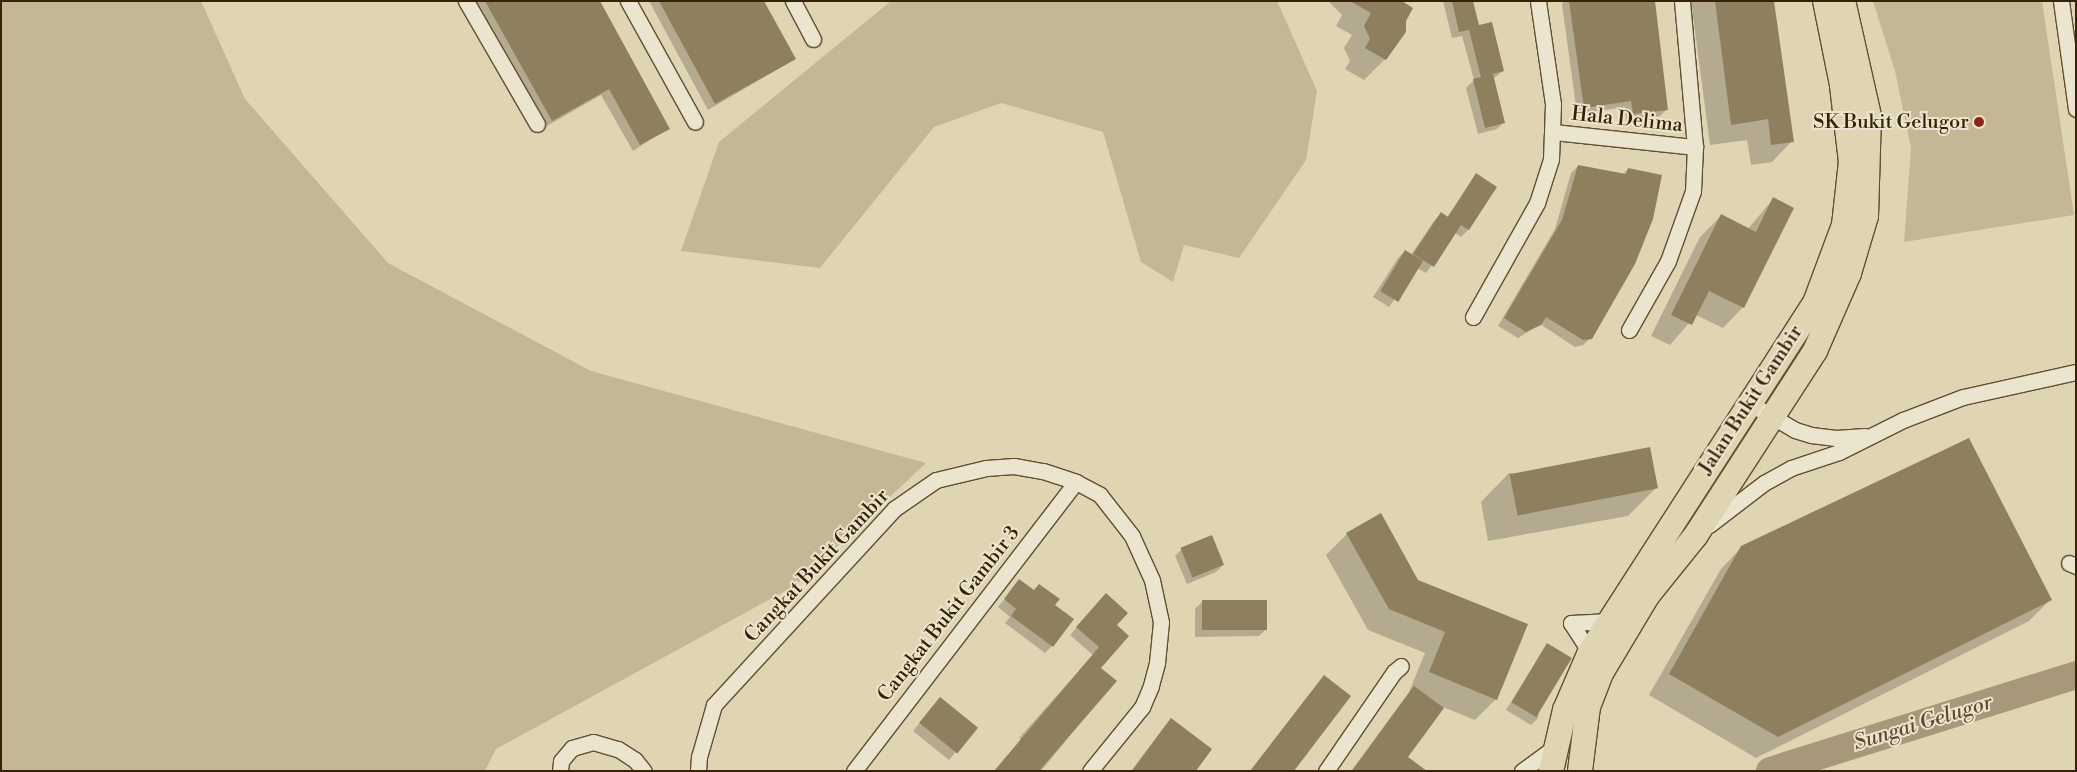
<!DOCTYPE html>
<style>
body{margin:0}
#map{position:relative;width:2077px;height:772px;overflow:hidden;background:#e0d5b3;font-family:"Libre Bodoni",serif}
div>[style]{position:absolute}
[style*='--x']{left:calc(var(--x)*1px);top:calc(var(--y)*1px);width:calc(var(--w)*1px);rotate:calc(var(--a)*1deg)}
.green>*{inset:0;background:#c3b795}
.shadow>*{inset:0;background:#0003}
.river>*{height:28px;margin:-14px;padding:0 14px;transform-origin:14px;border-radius:14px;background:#a69878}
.building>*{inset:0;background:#8e7f5f;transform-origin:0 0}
.roads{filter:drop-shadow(1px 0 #604f30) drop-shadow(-1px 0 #604f30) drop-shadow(0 1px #604f30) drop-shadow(0 -1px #604f30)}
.minor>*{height:15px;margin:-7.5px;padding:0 7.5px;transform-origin:7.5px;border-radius:7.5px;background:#ebe4ce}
.primary>*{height:24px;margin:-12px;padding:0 12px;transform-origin:12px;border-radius:12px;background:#e0d5b3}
.dots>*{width:14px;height:14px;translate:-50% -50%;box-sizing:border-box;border:2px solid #ebe4ce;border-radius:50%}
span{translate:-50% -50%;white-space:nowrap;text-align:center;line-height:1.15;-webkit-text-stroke:4px #ebe4ce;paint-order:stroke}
.street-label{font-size:20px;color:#362205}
.poi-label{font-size:20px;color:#362205}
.right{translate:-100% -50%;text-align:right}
.water-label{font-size:21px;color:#5d4b2d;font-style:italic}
.frame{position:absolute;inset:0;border:2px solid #362205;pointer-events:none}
</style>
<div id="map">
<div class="green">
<i style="clip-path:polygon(1px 1px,201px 1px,245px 99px,388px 263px,591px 371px,926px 463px,796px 585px,496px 749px,485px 771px,1px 771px)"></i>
<i style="clip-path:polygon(891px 1px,1277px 1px,1317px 91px,1306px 160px,1239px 258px,1184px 245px,1173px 282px,1141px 262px,1103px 132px,1001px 103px,934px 127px,820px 268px,681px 251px,719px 142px)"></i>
<i style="clip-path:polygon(1873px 1px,2042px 1px,2074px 215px,1904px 242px,1911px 148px,1895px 71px)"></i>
</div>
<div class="shadow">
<i style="clip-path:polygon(474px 1px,599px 1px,668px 128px,633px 151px,601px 95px,545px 127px)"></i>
<i style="clip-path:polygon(649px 1px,763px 1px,795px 59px,708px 110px)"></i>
<i style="clip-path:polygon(1399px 1px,1404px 32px,1385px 59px,1364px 80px,1345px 69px,1350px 61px,1344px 48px,1352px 35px,1336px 26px,1342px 15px,1328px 1px)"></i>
<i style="clip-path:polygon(1443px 1px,1472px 1px,1478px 26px,1503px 71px,1493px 79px,1504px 122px,1497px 129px,1478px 134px,1466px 88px,1474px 80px,1462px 36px,1452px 38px)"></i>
<i style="clip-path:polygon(1564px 1px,1654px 1px,1667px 109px,1660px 116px,1626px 121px,1625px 107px,1577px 114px,1562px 4px)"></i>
<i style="clip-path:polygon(1691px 1px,1773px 1px,1792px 141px,1772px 162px,1751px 165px,1747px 140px,1710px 145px)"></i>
<i style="clip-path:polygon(1578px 166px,1622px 175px,1628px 169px,1591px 338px,1583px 345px,1575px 347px,1540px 324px,1518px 338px,1498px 326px,1555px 229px,1571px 173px)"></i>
<i style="clip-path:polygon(1476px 175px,1496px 187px,1468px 230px,1461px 237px,1455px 233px,1426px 273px,1417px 268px,1389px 307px,1373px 297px,1398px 258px,1405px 251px,1411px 255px,1434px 221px,1441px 214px,1447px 217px)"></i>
<i style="clip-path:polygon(1773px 199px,1743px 307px,1723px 328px,1696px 315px,1670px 345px,1651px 336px,1700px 237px,1721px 216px,1748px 229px)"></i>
<i style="clip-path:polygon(1509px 473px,1656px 488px,1628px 516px,1488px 541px,1481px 502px)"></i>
<i style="clip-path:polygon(1347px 534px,1417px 581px,1496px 699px,1475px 720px,1443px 707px,1407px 757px,1425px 771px,1351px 771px,1409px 692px,1425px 653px,1368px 630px,1326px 555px)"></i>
<i style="clip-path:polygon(1742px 547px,2050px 600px,2029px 621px,1756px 758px,1649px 695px,1721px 569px)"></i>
<i style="clip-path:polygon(1182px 549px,1223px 565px,1216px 572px,1187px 584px,1175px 556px)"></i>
<i style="clip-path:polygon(1020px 580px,1053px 606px,1052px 646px,1045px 653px,1005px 623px,1010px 617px,998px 607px)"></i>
<i style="clip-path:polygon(1099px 602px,1115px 625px,1099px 668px,1115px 681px,1041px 771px,996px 771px,1022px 741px,1019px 738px,1093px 655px,1070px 635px)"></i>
<i style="clip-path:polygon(1202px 602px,1266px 629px,1259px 636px,1195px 637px,1195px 609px)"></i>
<i style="clip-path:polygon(1547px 645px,1538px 718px,1531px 725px,1506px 710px)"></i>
<i style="clip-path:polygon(933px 706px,976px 728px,949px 760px,913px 731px)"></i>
<i style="clip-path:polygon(1171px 720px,1194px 771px,1131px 771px,1164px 727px)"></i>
</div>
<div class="river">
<i style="--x:1770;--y:771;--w:321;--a:-17.4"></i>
</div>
<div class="building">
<i style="clip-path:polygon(485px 1px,600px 1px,670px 129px,640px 145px,609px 89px,552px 121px)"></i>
<i style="clip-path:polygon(659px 1px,764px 1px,796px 59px,715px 104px)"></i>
<i style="clip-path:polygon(1350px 1px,1402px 1px,1413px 8px,1406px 21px,1406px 32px,1386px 60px,1365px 48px,1370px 39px,1364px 26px,1371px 13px)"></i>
<i style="clip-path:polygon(1452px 1px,1473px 1px,1479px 25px,1492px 22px,1504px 71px,1493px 74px,1505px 123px,1485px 128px,1473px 79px,1481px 77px,1469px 30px,1459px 32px)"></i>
<i style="clip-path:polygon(1569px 1px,1655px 1px,1668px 110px,1633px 114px,1631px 101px,1584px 108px)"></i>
<i style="clip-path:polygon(1715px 1px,1774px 1px,1794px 142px,1771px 145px,1768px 119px,1731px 125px)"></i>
<i style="clip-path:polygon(1578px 165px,1626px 174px,1628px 168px,1662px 175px,1653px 219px,1635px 264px,1592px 339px,1583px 340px,1546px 317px,1541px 325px,1526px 332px,1504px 318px,1562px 220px)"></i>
<i style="clip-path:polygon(1476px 173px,1497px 187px,1469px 230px,1461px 225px,1434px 267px,1413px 254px,1441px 212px,1448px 217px)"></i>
<i style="clip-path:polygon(1773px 197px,1794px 208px,1744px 308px,1709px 291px,1692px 325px,1671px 315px,1721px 214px,1756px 232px)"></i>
<i style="left:1405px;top:250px;width:21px;height:48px;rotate:31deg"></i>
<i style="clip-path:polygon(1969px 438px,2052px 600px,1778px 737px,1669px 674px,1741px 546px)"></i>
<i style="left:1650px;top:447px;width:42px;height:143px;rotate:79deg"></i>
<i style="clip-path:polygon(1381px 513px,1418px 580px,1528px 624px,1497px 700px,1429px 672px,1445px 632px,1389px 609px,1346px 533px)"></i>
<i style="left:1212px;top:535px;width:32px;height:34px;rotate:68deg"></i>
<i style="clip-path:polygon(1019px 579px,1034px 590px,1039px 584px,1060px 599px,1055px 605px,1074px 619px,1053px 647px,1011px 616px,1016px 609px,1004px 599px)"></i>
<i style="clip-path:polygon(1106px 593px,1128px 613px,1117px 625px,1129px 636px,1101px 668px,1117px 681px,1039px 771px,994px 771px,1099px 647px,1076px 627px)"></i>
<i style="left:1267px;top:600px;width:30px;height:65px;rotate:90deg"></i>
<i style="left:1547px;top:643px;width:29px;height:69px;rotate:31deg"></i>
<i style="clip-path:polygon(1324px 675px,1351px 696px,1294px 771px,1250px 771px)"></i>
<i style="clip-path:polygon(1414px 686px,1444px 708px,1408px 757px,1427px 771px,1352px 771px)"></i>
<i style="left:940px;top:697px;width:49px;height:33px;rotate:39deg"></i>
<i style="clip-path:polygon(1171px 718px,1212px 749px,1196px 771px,1132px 771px)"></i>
</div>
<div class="roads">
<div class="minor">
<i style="--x:466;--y:1;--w:142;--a:60"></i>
<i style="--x:628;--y:1;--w:138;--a:61"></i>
<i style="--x:793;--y:1;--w:43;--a:62.2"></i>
<i style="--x:2061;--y:1;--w:109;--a:82.1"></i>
<i style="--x:1554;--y:132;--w:142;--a:6.1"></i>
<i style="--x:1473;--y:317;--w:131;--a:-60.7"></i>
<i style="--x:1537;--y:203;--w:46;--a:-72.3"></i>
<i style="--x:1551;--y:159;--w:55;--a:-87.9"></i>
<i style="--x:1553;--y:104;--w:104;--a:-98.3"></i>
<i style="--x:1629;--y:330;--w:79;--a:-60.5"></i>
<i style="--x:1668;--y:261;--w:74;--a:-70.3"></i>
<i style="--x:1693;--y:191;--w:44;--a:-87.4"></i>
<i style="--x:1695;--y:147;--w:147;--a:-95.1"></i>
<i style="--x:1749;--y:403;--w:53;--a:30.4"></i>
<i style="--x:1795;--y:430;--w:17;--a:17"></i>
<i style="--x:1811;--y:435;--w:25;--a:7"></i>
<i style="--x:1836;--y:438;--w:29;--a:-4"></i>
<i style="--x:1709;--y:525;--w:69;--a:-37.4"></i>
<i style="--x:1764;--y:483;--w:31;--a:-29"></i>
<i style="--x:1791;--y:468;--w:51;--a:-18.4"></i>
<i style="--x:1839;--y:452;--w:72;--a:-26.6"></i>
<i style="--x:1903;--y:420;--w:64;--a:-21"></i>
<i style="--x:1963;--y:397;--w:116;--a:-12.5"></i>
<i style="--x:2069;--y:563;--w:8;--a:23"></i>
<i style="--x:1571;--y:623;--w:39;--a:-3"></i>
<i style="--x:1571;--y:623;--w:35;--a:57"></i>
<i style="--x:560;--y:771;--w:10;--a:-84"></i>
<i style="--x:561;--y:761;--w:17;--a:-50"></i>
<i style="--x:572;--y:748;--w:22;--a:-16"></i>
<i style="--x:593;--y:742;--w:26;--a:16"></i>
<i style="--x:618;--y:749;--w:20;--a:33"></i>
<i style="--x:635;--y:760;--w:14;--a:51"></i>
<i style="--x:698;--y:771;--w:14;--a:-86"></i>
<i style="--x:699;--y:757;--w:54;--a:-73.9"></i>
<i style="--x:714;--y:705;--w:266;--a:-47.4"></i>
<i style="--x:894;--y:509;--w:51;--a:-34.6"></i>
<i style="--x:936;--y:480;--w:51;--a:-13.5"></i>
<i style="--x:986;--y:468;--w:28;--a:-4"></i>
<i style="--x:1014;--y:466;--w:29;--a:10"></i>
<i style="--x:1043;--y:471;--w:35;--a:18"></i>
<i style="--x:1076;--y:482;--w:27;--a:28"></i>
<i style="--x:1100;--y:495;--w:52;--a:52"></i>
<i style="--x:1132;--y:536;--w:48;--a:65.6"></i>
<i style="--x:1152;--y:580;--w:43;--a:77.9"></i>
<i style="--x:1161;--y:622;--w:41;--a:95.6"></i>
<i style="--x:1157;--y:663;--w:24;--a:105"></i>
<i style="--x:1151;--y:686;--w:23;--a:113"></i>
<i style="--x:1142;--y:707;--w:82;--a:129.1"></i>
<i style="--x:854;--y:771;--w:364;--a:-52.5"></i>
<i style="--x:1326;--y:771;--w:120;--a:-55.5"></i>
<i style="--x:1394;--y:672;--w:9;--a:-41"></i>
<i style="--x:1522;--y:771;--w:41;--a:-36"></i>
</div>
<div class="primary">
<i style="--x:1551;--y:771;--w:63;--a:-77.1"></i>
<i style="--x:1565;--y:710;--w:63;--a:-66.7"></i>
<i style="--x:1590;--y:652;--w:415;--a:-57.2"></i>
<i style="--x:1815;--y:303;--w:83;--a:-69.6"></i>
<i style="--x:1844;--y:225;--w:63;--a:-83.7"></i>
<i style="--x:1851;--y:162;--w:78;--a:-96.7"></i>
<i style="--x:1842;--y:85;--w:86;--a:-101.4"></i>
<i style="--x:1580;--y:771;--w:64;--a:-82.9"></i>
<i style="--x:1588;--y:707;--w:36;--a:-69"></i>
<i style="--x:1601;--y:673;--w:90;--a:-59.1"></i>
<i style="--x:1647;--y:596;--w:78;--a:-51.2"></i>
<i style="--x:1696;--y:535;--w:219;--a:-57.1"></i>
<i style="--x:1815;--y:351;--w:85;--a:-66.4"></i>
<i style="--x:1849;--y:273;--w:59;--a:-73.4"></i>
<i style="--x:1866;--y:216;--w:100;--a:-88.3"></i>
<i style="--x:1869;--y:116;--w:118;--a:-102.7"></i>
</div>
</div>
<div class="dots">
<i style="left:1979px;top:122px;background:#8f2418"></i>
</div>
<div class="street-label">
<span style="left:1627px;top:120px;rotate:6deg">Hala Delima</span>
<span style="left:1751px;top:400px;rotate:-57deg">Jalan Bukit Gambir</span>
<span style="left:817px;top:566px;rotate:-47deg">Cangkat Bukit Gambir</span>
<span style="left:949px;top:614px;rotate:-52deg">Cangkat Bukit Gambir 3</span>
</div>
<div class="poi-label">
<span class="right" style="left:1969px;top:122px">SK Bukit Gelugor</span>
</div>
<div class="water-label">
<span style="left:1923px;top:723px;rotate:-17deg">Sungai Gelugor</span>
</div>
<div class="frame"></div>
</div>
